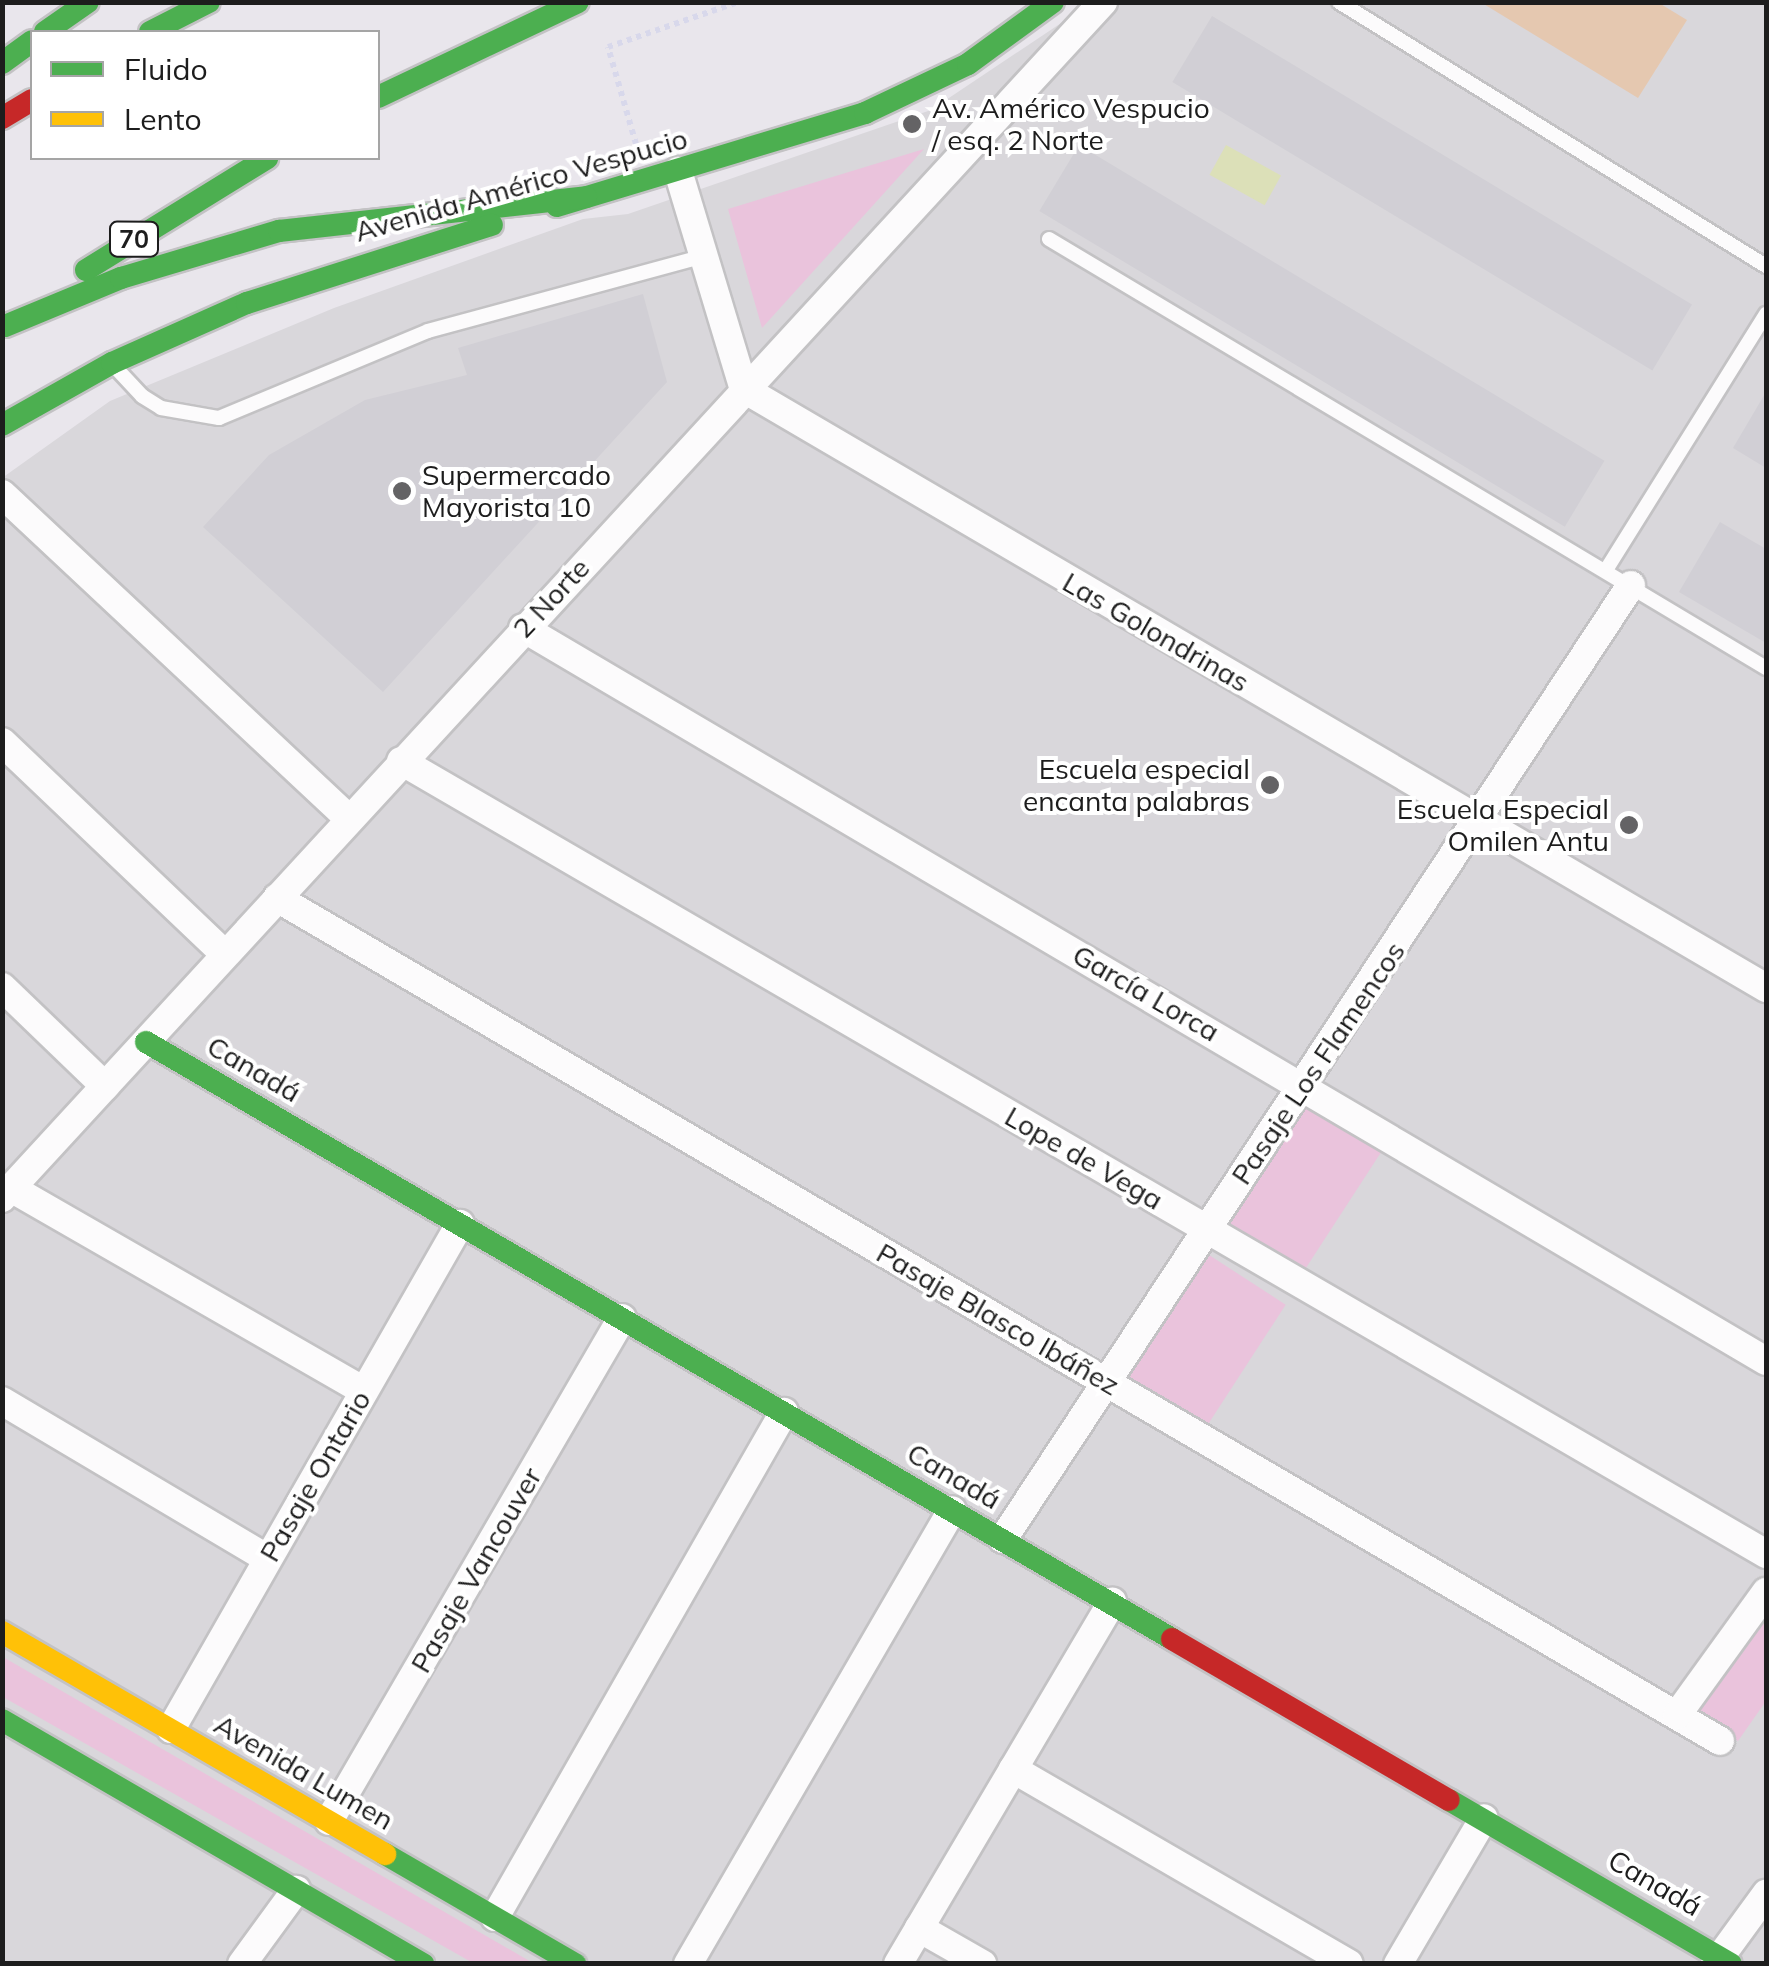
<!DOCTYPE html>
<meta charset="utf-8">
<style>
body{margin:0}
#map{position:relative;width:1769px;height:1966px;overflow:hidden;background:#e9e6ec;font-family:Mulish,sans-serif}
div>[style]{position:absolute}
[style*='--x']{left:calc(var(--x)*1px);top:calc(var(--y)*1px);width:calc(var(--w)*1px);rotate:calc(var(--a)*1deg)}
.residential>*{inset:0;background:#d9d7db}
.grass>*{inset:0;background:#eac3dc;transform-origin:0 0}
.pitch>*{inset:0;background:#e5c8b0}
.water>*{inset:0;background:#dce0b8;transform-origin:0 0}
.building>*{inset:0;background:#d1cfd5;transform-origin:0 0}
.path>*{height:6px;margin-top:-3px;transform-origin:0;background:repeating-linear-gradient(90deg,#d8d8eb 0 5px,transparent 0 10px)}
.roads{filter:drop-shadow(2px 0 #c3c2c4) drop-shadow(-2px 0 #c3c2c4) drop-shadow(0 2px #c3c2c4) drop-shadow(0 -2px #c3c2c4)}
.lane>*{height:14px;margin:-7px;padding:0 7px;transform-origin:7px;border-radius:7px;background:#fcfbfc}
.street>*{height:28px;margin:-14px;padding:0 14px;transform-origin:14px;border-radius:14px;background:#fcfbfc}
.fast>*{height:22px;margin:-11px;padding:0 11px;transform-origin:11px;border-radius:11px;background:#4caf50}
.slow>*{height:22px;margin:-11px;padding:0 11px;transform-origin:11px;border-radius:11px;background:#ffc107}
.jam>*{height:22px;margin:-11px;padding:0 11px;transform-origin:11px;border-radius:11px;background:#c62828}
.dots>*{width:28px;height:28px;translate:-50% -50%;box-sizing:border-box;border:5px solid #fff;border-radius:50%}
span{translate:-50% -50%;white-space:nowrap;text-align:center;line-height:1.15;-webkit-text-stroke:8px #fff;paint-order:stroke}
.shield-label span{padding:2px 8px;background:#fff;border:2px solid;border-radius:8px;-webkit-text-stroke-width:0}
.shield-label{font-size:25px;color:#1d1d1d;font-weight:700}
.poi-label{font-size:28px;color:#1d1d1d}
.left{translate:0 -50%;text-align:left}
.right{translate:-100% -50%;text-align:right}
.street-label{font-size:28px;color:#1d1d1d}
.frame{position:absolute;inset:0;border:5px solid #1d1d1d;pointer-events:none}
.legend{position:absolute;left:30px;top:30px;width:350px;height:130px;box-sizing:border-box;background:#fff;border:2px solid #a5a5a5;margin:0;padding:12px 18px;list-style:none;font-size:30px;color:#1d1d1d}
.legend li{display:flex;align-items:center;gap:20px;height:50px}
.legend b{width:50px;border:2px solid #a5a5a5}
</style>
<div id="map">
<div class="residential">
<i style="clip-path:polygon(1091px 3px,1766px 3px,1766px 1963px,3px 1963px,2px 478px,110px 401px,334px 308px,583px 219px,628px 214px,931px 110px)"></i>
</div>
<div class="grass">
<i style="clip-path:polygon(924px 149px,762px 328px,728px 209px)"></i>
<i style="left:1303px;top:1098px;width:95px;height:150px;rotate:33deg"></i>
<i style="left:1206px;top:1253px;width:95px;height:150px;rotate:33deg"></i>
<i style="clip-path:polygon(1766px 1604px,1766px 1701px,1738px 1741px,1692px 1708px)"></i>
<i style="clip-path:polygon(3px 1657px,533px 1963px,473px 1963px,3px 1697px)"></i>
</div>
<div class="pitch">
<i style="clip-path:polygon(1482px 3px,1659px 3px,1687px 20px,1638px 98px)"></i>
</div>
<div class="water">
<i style="left:1226px;top:145px;width:63px;height:34px;rotate:29deg"></i>
</div>
<div class="building">
<i style="left:1212px;top:16px;width:560px;height:77px;rotate:31deg"></i>
<i style="left:1079px;top:145px;width:613px;height:77px;rotate:31deg"></i>
<i style="clip-path:polygon(643px 294px,667px 382px,383px 692px,203px 527px,269px 455px,365px 400px,467px 375px,458px 348px)"></i>
<i style="clip-path:polygon(1766px 392px,1766px 468px,1733px 448px)"></i>
<i style="clip-path:polygon(1720px 522px,1766px 549px,1766px 643px,1679px 592px)"></i>
</div>
<div class="path">
<i style="--x:636;--y:144;--w:101;--a:-106.1"></i>
<i style="--x:608;--y:47;--w:138;--a:-19.1"></i>
</div>
<div class="roads">
<div class="lane">
<i style="--x:1339;--y:2;--w:502;--a:31.73"></i>
<i style="--x:1049;--y:239;--w:836;--a:30.89"></i>
<i style="--x:116;--y:368;--w:38;--a:47"></i>
<i style="--x:142;--y:396;--w:22;--a:32"></i>
<i style="--x:161;--y:408;--w:59;--a:9.8"></i>
<i style="--x:219;--y:418;--w:226;--a:-22.6"></i>
<i style="--x:428;--y:331;--w:286;--a:-15.2"></i>
<i style="--x:1606;--y:570;--w:302;--a:-58"></i>
</div>
<div class="street">
<i style="--x:678;--y:171;--w:228;--a:73.2"></i>
<i style="--x:744;--y:389;--w:1185;--a:30.37"></i>
<i style="--x:2;--y:494;--w:474;--a:43.1"></i>
<i style="--x:523;--y:628;--w:1443;--a:30.53"></i>
<i style="--x:2;--y:742;--w:308;--a:43.6"></i>
<i style="--x:401;--y:761;--w:1579;--a:30.15"></i>
<i style="--x:277;--y:898;--w:1671;--a:30.29"></i>
<i style="--x:2;--y:987;--w:143;--a:43.9"></i>
<i style="--x:11;--y:1188;--w:407;--a:29.9"></i>
<i style="--x:2;--y:1198;--w:1626;--a:-47.37"></i>
<i style="--x:2;--y:1401;--w:309;--a:30.7"></i>
<i style="--x:1003;--y:1539;--w:1142;--a:-56.64"></i>
<i style="--x:1677;--y:1715;--w:152;--a:-54.1"></i>
<i style="--x:171;--y:1729;--w:582;--a:-60.22"></i>
<i style="--x:1013;--y:1769;--w:388;--a:30.1"></i>
<i style="--x:329;--y:1821;--w:582;--a:-59.78"></i>
<i style="--x:495;--y:1917;--w:582;--a:-60.22"></i>
<i style="--x:919;--y:1928;--w:73;--a:29.7"></i>
<i style="--x:242;--y:1964;--w:92;--a:-53.9"></i>
<i style="--x:688;--y:1964;--w:525;--a:-59.82"></i>
<i style="--x:898;--y:1964;--w:421;--a:-59.4"></i>
<i style="--x:1398;--y:1964;--w:169;--a:-59.5"></i>
<i style="--x:1715;--y:1964;--w:87;--a:-53.9"></i>
</div>
<div class="fast">
<i style="--x:45;--y:32;--w:52;--a:-34.9"></i>
<i style="--x:150;--y:32;--w:66;--a:-27"></i>
<i style="--x:2;--y:63;--w:37;--a:-36"></i>
<i style="--x:378;--y:97;--w:221;--a:-25.4"></i>
<i style="--x:557;--y:206;--w:322;--a:-16.8"></i>
<i style="--x:865;--y:113;--w:114;--a:-25.4"></i>
<i style="--x:968;--y:64;--w:105;--a:-36.1"></i>
<i style="--x:86;--y:270;--w:213;--a:-31.7"></i>
<i style="--x:5;--y:326;--w:126;--a:-22.5"></i>
<i style="--x:121;--y:278;--w:165;--a:-16.6"></i>
<i style="--x:279;--y:231;--w:309;--a:-6.3"></i>
<i style="--x:2;--y:425;--w:126;--a:-29.4"></i>
<i style="--x:112;--y:363;--w:148;--a:-24"></i>
<i style="--x:247;--y:303;--w:257;--a:-17.7"></i>
<i style="--x:146;--y:1042;--w:1187;--a:30.19"></i>
<i style="--x:2;--y:1720;--w:487;--a:30.1"></i>
<i style="--x:1449;--y:1800;--w:326;--a:30.2"></i>
<i style="--x:385;--y:1854;--w:220;--a:30.1"></i>
</div>
<div class="slow">
<i style="--x:2;--y:1632;--w:443;--a:30.1"></i>
</div>
<div class="jam">
<i style="--x:2;--y:118;--w:35;--a:-31"></i>
<i style="--x:1172;--y:1639;--w:320;--a:30.2"></i>
</div>
</div>
<div class="dots">
<i style="left:912px;top:124px;background:#646365"></i>
<i style="left:402px;top:491px;background:#646365"></i>
<i style="left:1270px;top:785px;background:#646365"></i>
<i style="left:1629px;top:825px;background:#646365"></i>
</div>
<div class="shield-label">
<span style="left:134px;top:239px">70</span>
</div>
<div class="poi-label">
<span class="left" style="left:932px;top:124px">Av. Américo Vespucio<br>/ esq. 2 Norte</span>
<span class="left" style="left:422px;top:491px">Supermercado<br>Mayorista 10</span>
<span class="right" style="left:1250px;top:785px">Escuela especial<br>encanta palabras</span>
<span class="right" style="left:1609px;top:825px">Escuela Especial<br>Omilen Antu</span>
</div>
<div class="street-label">
<span style="left:521px;top:185px;rotate:-16deg">Avenida Américo Vespucio</span>
<span style="left:551px;top:598px;rotate:-47deg">2 Norte</span>
<span style="left:1156px;top:632px;rotate:30deg">Las Golondrinas</span>
<span style="left:1146px;top:993px;rotate:30deg">García Lorca</span>
<span style="left:1318px;top:1063px;rotate:-56deg">Pasaje Los Flamencos</span>
<span style="left:254px;top:1069px;rotate:30deg">Canadá</span>
<span style="left:1084px;top:1158px;rotate:30deg">Lope de Vega</span>
<span style="left:998px;top:1319px;rotate:30deg">Pasaje Blasco Ibáñez</span>
<span style="left:315px;top:1476px;rotate:-60deg">Pasaje Ontario</span>
<span style="left:954px;top:1476px;rotate:30deg">Canadá</span>
<span style="left:476px;top:1570px;rotate:-60deg">Pasaje Vancouver</span>
<span style="left:304px;top:1772px;rotate:30deg">Avenida Lumen</span>
<span style="left:1655px;top:1883px;rotate:30deg">Canadá</span>
</div>
<div class="frame"></div>
<ul class="legend">
<li><b style="height:12px;background:#4caf50"></b>Fluido</li>
<li><b style="height:12px;background:#ffc107"></b>Lento</li>
</ul>
</div>
